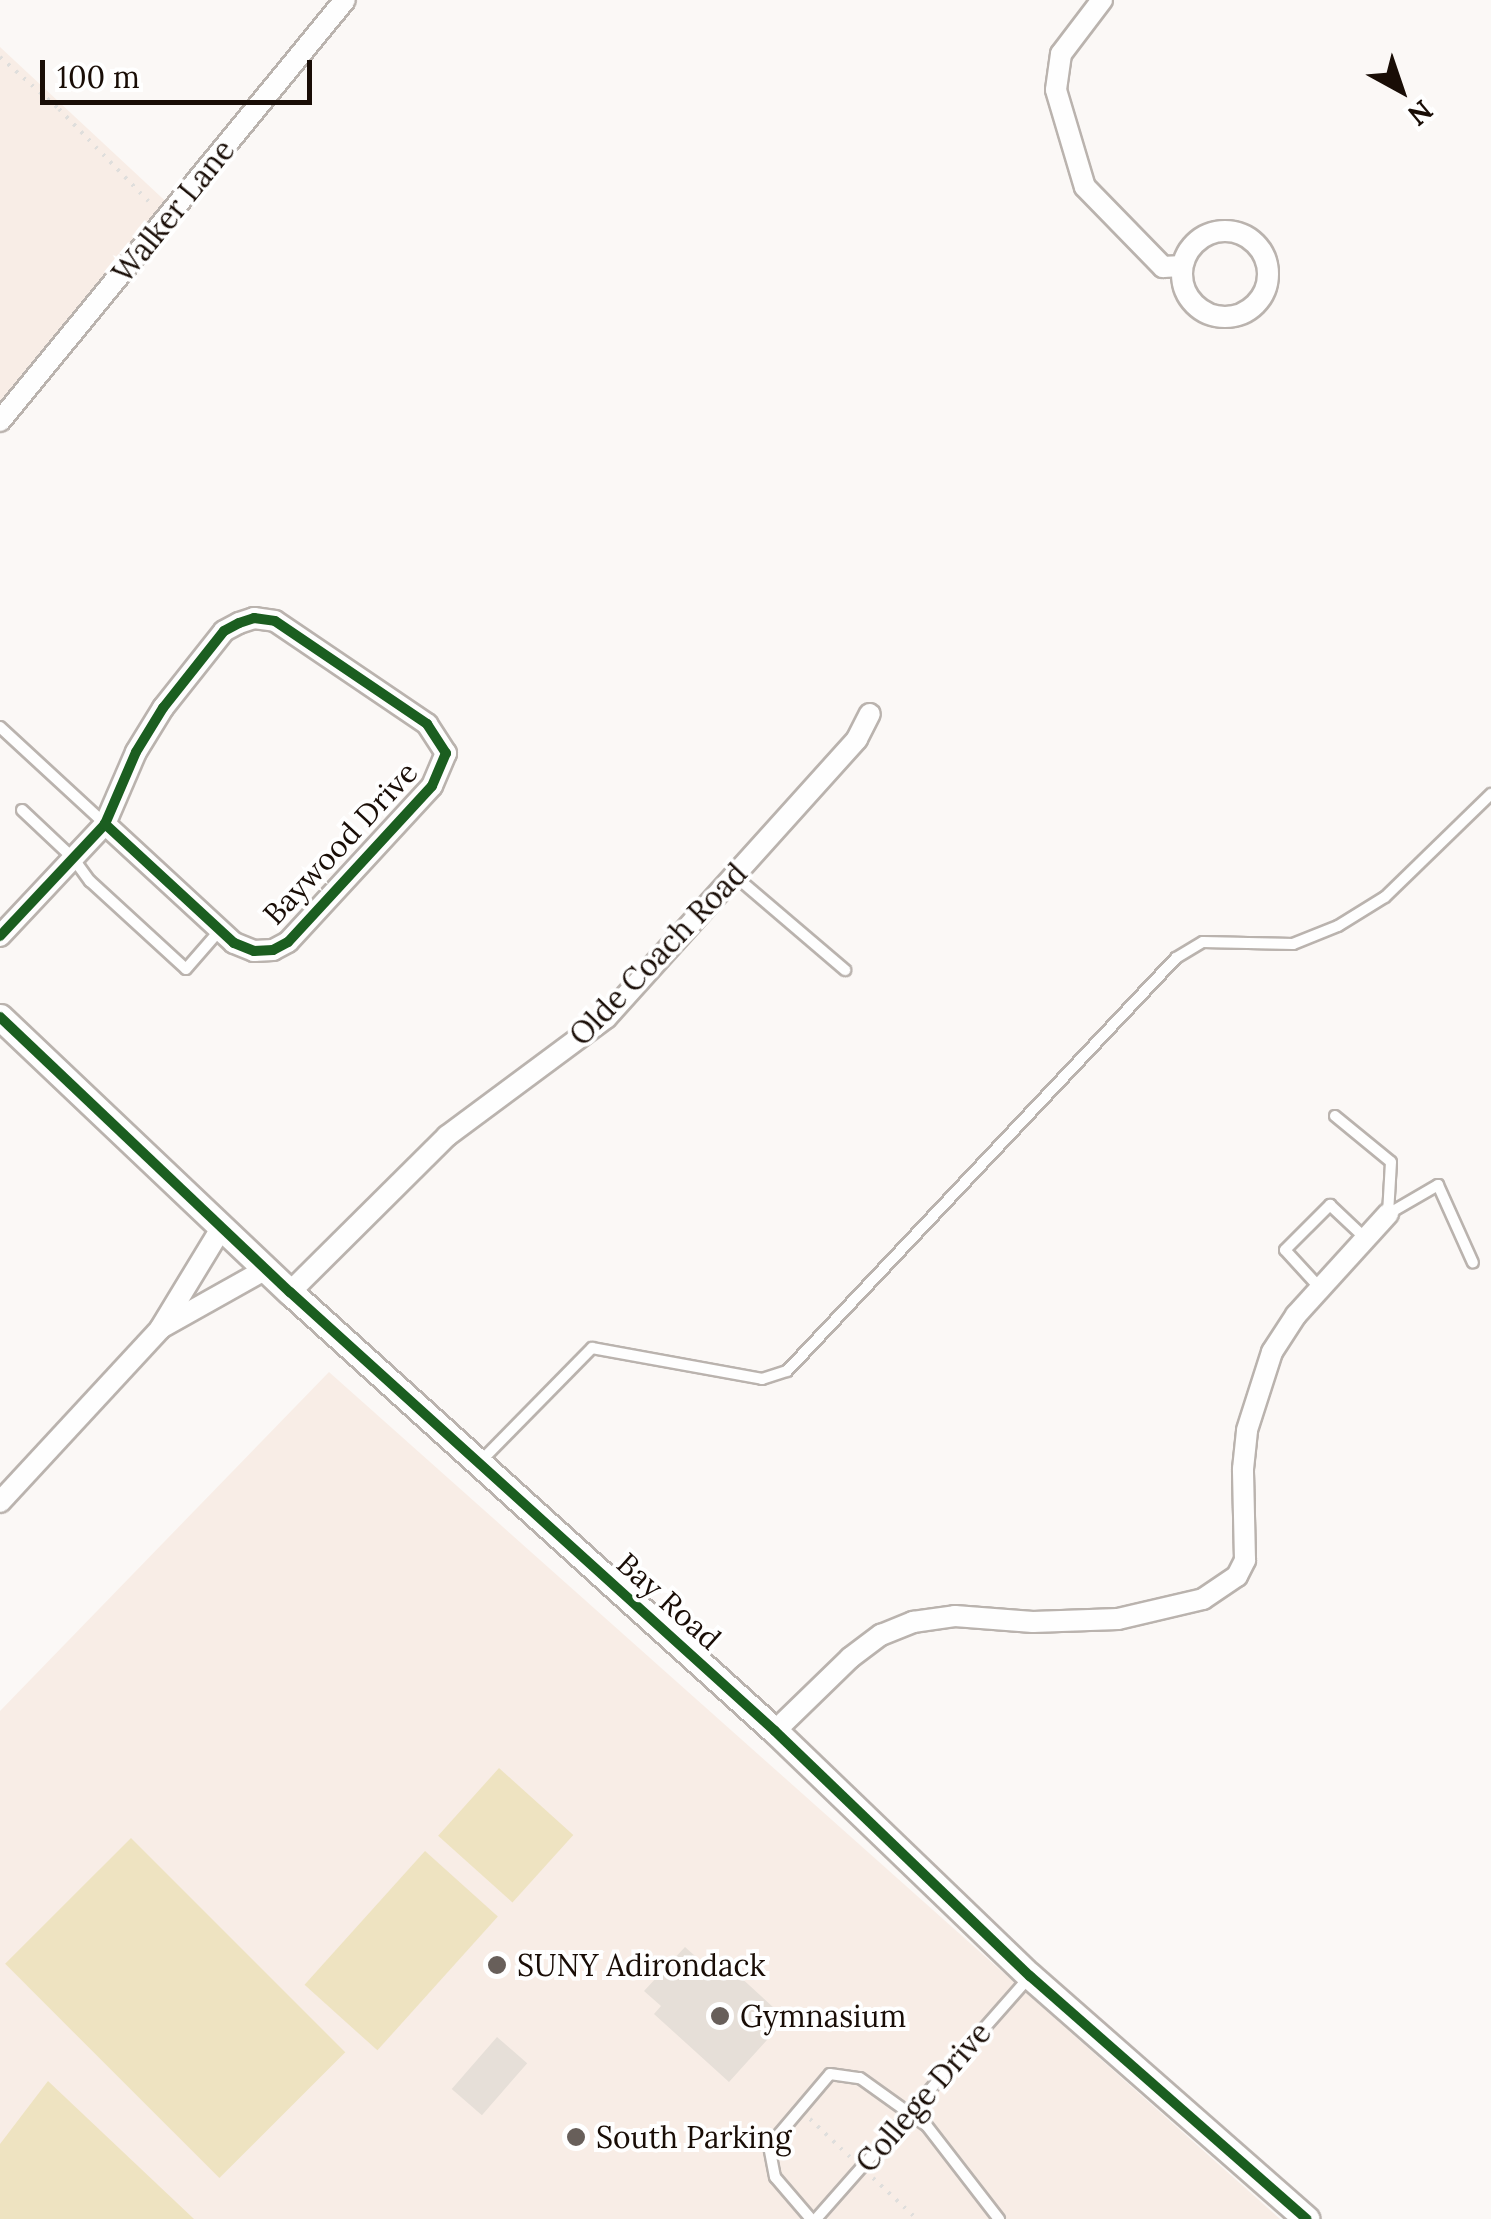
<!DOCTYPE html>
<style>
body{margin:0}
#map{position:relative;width:1491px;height:2219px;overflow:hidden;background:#fbf8f6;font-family:Lora,serif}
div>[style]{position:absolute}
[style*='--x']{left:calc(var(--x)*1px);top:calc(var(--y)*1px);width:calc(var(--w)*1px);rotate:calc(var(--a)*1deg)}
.built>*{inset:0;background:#f8ede6}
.green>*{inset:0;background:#eee3c1;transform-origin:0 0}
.building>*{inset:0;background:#e6dfd8;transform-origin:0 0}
.path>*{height:4px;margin-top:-2px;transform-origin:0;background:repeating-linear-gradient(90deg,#dfdedc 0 2.5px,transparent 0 10.5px)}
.roads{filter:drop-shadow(2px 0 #bab3ae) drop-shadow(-2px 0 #bab3ae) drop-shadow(0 2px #bab3ae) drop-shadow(0 -2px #bab3ae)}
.service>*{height:10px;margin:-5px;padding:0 5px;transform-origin:5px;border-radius:5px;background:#fefefe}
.minor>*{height:20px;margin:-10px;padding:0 10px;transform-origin:10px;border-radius:10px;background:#fefefe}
.minor>.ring{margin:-10px;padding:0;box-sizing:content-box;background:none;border:20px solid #fefefe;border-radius:50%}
.tertiary>*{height:25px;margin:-12.5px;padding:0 12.5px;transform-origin:12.5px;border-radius:12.5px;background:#fefefe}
.cycleway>*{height:10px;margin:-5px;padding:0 5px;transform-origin:5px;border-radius:5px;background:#1b5e20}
.dots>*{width:28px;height:28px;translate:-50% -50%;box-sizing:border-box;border:5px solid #fff;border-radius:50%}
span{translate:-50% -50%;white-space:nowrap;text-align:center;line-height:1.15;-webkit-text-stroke:8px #fff;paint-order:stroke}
.street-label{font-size:30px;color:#190d06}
.poi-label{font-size:30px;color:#190d06}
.left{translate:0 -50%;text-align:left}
.north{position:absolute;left:1351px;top:40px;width:100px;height:100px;-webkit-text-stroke:8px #fff;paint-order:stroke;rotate:140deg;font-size:28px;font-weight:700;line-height:40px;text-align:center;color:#190d06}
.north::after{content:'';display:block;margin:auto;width:35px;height:45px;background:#190d06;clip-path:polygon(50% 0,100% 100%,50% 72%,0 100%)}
.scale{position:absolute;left:40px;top:60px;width:272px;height:45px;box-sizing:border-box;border:5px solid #190d06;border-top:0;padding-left:12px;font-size:30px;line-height:35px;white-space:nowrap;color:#190d06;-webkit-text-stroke:8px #fff;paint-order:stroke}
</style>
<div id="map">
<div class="built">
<i style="clip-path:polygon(0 47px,175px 210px,0 416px)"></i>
<i style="clip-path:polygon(329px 1372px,1280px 2219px,0 2219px,0 1711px)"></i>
</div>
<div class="green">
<i style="left:499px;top:1768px;width:100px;height:91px;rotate:42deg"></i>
<i style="left:131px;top:1838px;width:303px;height:178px;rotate:45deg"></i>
<i style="left:425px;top:1851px;width:98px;height:180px;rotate:42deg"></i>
<i style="clip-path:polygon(48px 2081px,194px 2219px,0 2219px,0 2144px)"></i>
</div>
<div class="building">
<i style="clip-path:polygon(685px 1947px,704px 1964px,714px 1953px,786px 2019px,729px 2082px,654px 2014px,661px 2006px,644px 1991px)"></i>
<i style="left:497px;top:2037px;width:40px;height:69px;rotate:41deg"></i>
</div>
<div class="path">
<i style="--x:0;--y:57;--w:79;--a:41.4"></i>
<i style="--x:59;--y:109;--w:136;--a:45.9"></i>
<i style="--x:810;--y:2119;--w:55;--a:43.5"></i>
<i style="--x:873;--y:2178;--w:60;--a:43"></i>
</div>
<div class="roads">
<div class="service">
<i style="--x:0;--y:727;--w:142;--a:42.7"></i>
<i style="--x:22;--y:810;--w:70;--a:43.3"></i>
<i style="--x:73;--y:858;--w:29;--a:54"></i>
<i style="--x:90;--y:881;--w:130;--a:42.5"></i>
<i style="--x:186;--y:969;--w:52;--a:-48.9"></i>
<i style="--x:735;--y:876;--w:145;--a:40.5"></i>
<i style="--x:1335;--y:1116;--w:72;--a:39.4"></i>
<i style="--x:1391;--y:1162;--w:52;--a:93.3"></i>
<i style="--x:1388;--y:1214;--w:58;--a:-30.1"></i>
<i style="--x:1438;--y:1185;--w:85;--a:65.8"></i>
<i style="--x:1319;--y:1287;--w:50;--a:-132.6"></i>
<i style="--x:1285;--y:1250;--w:64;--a:-45"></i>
<i style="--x:1330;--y:1205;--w:48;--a:43.3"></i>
<i style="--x:480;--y:1462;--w:160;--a:-45.5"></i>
<i style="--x:592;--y:1348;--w:173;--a:10.3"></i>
<i style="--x:762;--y:1379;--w:26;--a:-18"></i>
<i style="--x:787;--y:1371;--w:567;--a:-46.71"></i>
<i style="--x:1176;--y:958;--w:31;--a:-31"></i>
<i style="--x:1203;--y:942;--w:90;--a:1.3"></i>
<i style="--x:1293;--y:944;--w:48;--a:-21.8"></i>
<i style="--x:1338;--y:926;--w:55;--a:-31.7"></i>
<i style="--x:1385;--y:897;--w:148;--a:-44.2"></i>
<i style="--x:811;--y:2219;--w:55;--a:-130.6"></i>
<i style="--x:775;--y:2177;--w:32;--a:-101"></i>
<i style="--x:769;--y:2146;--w:94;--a:-49.7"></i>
<i style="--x:830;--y:2074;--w:30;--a:8"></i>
<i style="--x:860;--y:2078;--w:82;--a:35.6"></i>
<i style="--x:927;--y:2126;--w:118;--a:52.3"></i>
<i style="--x:816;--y:2219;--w:324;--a:-48.6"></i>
</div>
<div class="minor">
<i style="--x:1102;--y:0;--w:68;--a:127.2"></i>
<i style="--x:1061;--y:54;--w:36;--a:98"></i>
<i style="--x:1056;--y:90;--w:101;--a:73.4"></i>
<i style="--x:1085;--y:187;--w:112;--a:45.7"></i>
<i style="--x:1163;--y:267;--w:19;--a:-3"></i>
<i class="ring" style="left:1182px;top:231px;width:66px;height:66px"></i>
<i style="--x:0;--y:421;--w:544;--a:-50.67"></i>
<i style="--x:0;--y:936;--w:154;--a:-46.8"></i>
<i style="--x:105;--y:824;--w:78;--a:-66.7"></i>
<i style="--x:136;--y:752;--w:52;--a:-58.5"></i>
<i style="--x:163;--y:708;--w:98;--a:-51.6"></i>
<i style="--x:224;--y:631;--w:17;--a:-28"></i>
<i style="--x:239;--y:623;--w:16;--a:-18"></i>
<i style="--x:254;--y:618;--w:21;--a:8"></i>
<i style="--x:275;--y:621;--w:184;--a:34.1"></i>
<i style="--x:427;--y:724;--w:35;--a:57"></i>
<i style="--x:446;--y:753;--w:36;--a:113"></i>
<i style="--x:432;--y:786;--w:212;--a:132.7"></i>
<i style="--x:288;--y:942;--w:17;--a:152"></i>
<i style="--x:273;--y:950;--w:19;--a:177"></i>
<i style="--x:254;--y:951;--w:22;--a:-158"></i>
<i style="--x:234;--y:943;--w:176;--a:-137.3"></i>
<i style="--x:290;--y:1292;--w:221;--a:-44.8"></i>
<i style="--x:447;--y:1136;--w:198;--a:-36.6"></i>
<i style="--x:606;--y:1018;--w:375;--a:-48"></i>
<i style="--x:857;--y:739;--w:28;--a:-63"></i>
<i style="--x:161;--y:1328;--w:120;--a:-29.3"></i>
<i style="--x:0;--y:1502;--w:236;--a:-47.2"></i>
<i style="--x:160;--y:1329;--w:119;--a:-58.7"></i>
<i style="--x:775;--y:1731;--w:105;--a:-44.2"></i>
<i style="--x:850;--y:1658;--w:39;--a:-37"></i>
<i style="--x:881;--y:1635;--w:35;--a:-22"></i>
<i style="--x:913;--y:1622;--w:42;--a:-8.1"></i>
<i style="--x:955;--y:1616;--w:78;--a:4.4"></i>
<i style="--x:1033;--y:1622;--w:85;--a:-2"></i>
<i style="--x:1118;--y:1619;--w:87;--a:-13.2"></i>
<i style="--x:1203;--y:1599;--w:41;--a:-34.1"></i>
<i style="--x:1237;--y:1576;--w:18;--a:-63"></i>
<i style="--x:1245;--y:1560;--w:91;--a:-91.3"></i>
<i style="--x:1243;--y:1469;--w:39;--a:-84"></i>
<i style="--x:1247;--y:1430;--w:82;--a:-72.2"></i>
<i style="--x:1272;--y:1352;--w:44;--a:-57"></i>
<i style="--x:1296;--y:1315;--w:137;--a:-47.7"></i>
</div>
<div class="tertiary">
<i style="--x:0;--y:1017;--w:400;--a:43.5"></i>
<i style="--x:290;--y:1292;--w:654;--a:42.15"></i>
<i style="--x:775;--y:1731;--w:354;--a:43.9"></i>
<i style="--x:1030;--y:1976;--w:368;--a:41.3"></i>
</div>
</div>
<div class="cycleway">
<i style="--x:0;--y:936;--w:154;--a:-46.8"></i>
<i style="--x:105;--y:824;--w:78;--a:-66.7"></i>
<i style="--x:136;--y:752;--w:52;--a:-58.5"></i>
<i style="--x:163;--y:708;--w:98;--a:-51.6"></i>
<i style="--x:224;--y:631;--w:17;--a:-28"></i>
<i style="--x:239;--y:623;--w:16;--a:-18"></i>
<i style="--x:254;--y:618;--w:21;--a:8"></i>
<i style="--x:275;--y:621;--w:184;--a:34.1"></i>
<i style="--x:427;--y:724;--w:35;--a:57"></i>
<i style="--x:446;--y:753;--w:36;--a:113"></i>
<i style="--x:432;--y:786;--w:212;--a:132.7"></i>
<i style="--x:288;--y:942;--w:17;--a:152"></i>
<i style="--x:273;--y:950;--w:19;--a:177"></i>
<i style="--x:254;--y:951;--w:22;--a:-158"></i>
<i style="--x:234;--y:943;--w:176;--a:-137.3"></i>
<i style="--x:0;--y:1017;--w:400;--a:43.5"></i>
<i style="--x:290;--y:1292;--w:654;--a:42.15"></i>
<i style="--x:775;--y:1731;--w:354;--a:43.9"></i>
<i style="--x:1030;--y:1976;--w:368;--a:41.3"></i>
</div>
<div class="dots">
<i style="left:497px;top:1965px;background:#685f5a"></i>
<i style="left:720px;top:2016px;background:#685f5a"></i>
<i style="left:576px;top:2137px;background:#685f5a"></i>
</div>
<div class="street-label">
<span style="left:173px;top:211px;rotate:-51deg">Walker Lane</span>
<span style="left:340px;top:843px;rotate:-47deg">Baywood Drive</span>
<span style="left:658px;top:954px;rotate:-46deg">Olde Coach Road</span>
<span style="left:669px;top:1601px;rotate:42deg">Bay Road</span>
<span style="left:923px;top:2097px;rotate:-49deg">College Drive</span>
</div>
<div class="poi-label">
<span class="left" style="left:517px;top:1965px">SUNY Adirondack</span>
<span class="left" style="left:740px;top:2016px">Gymnasium</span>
<span class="left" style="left:596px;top:2137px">South Parking</span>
</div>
<div class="north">N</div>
<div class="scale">100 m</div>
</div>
